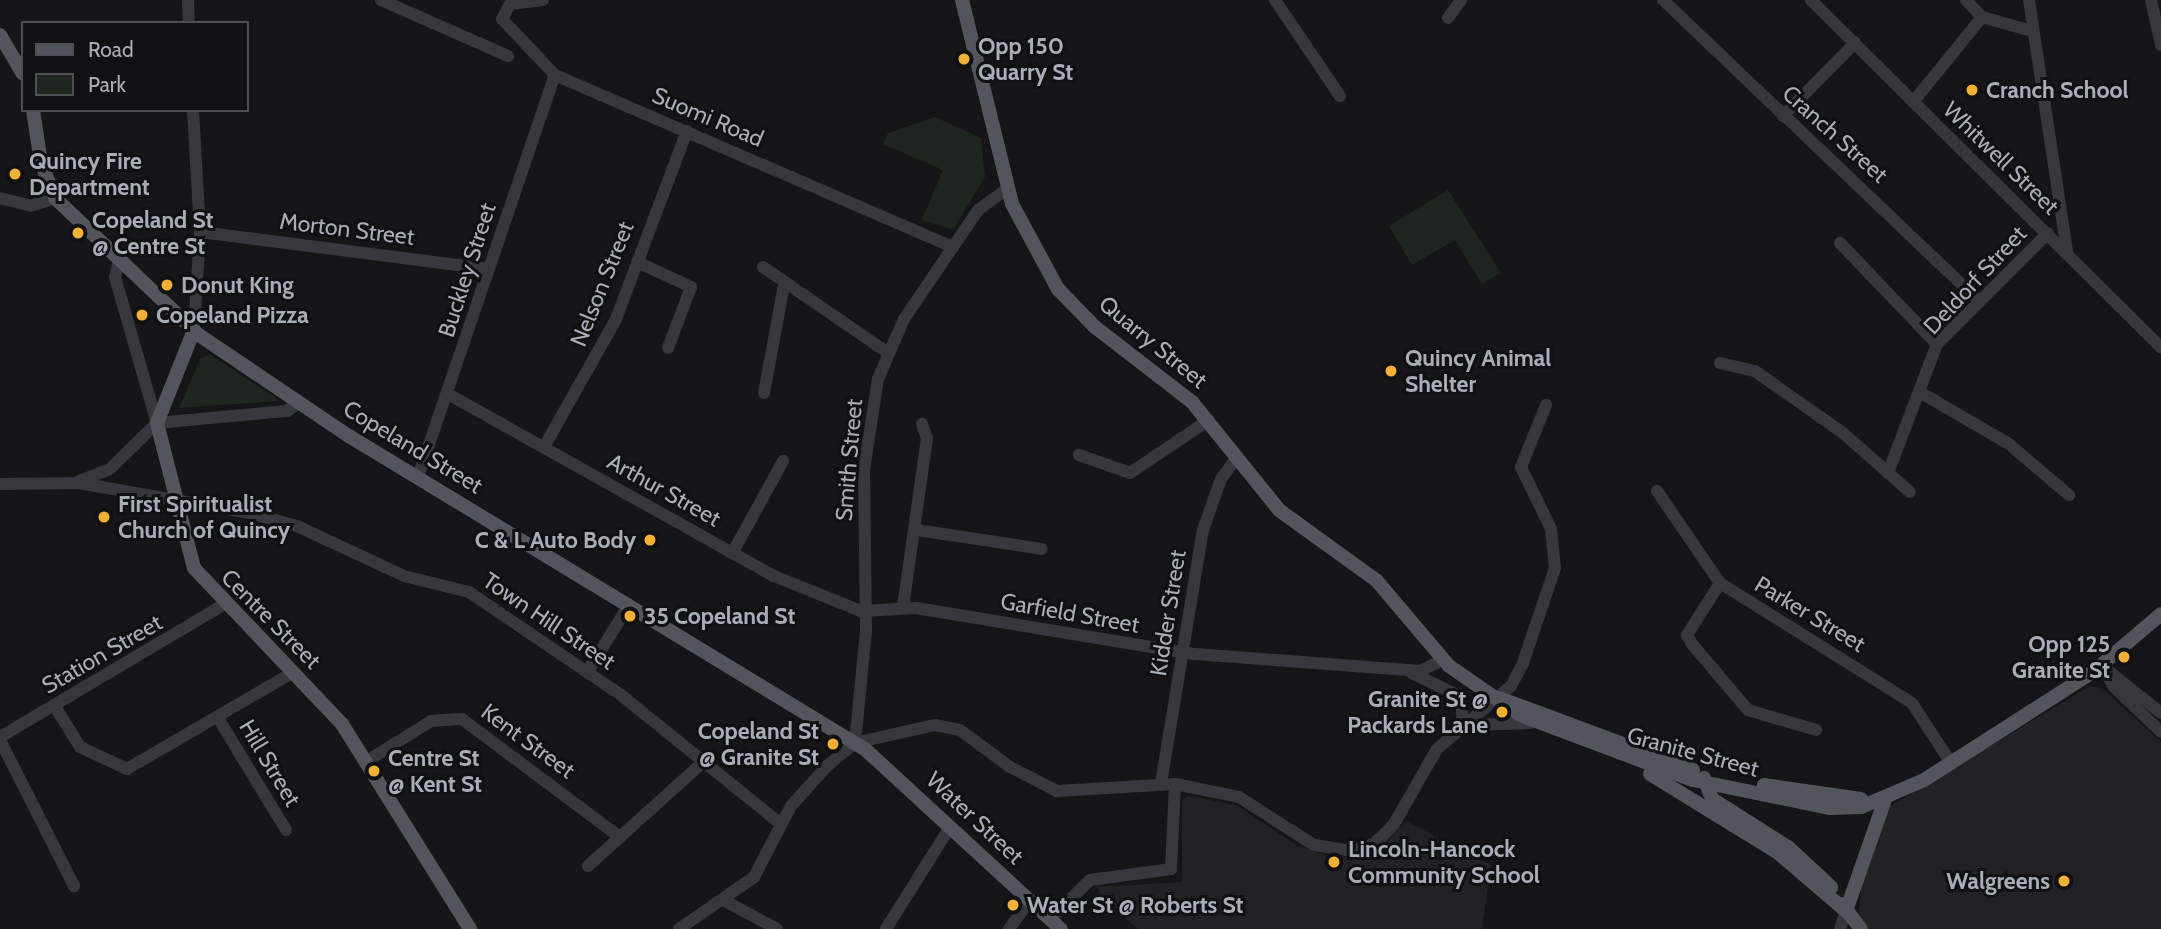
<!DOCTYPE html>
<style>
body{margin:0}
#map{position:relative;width:2161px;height:929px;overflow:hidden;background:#161618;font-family:Cabin,sans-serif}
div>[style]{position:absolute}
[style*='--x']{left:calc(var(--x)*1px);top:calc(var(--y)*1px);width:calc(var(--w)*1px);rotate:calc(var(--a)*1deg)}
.built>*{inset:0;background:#222225}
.green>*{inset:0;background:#1e261f;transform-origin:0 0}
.minor>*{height:12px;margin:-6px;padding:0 6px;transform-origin:6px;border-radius:6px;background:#37383d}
.major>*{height:14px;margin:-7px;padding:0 7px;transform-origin:7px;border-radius:7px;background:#53555c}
.dots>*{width:19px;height:19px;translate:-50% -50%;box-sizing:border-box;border:4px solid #111113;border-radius:50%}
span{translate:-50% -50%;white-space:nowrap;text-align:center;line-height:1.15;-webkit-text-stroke:6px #111113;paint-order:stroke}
.poi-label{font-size:23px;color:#a8adb8;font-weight:700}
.left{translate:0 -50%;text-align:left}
.right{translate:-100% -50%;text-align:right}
.street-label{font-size:23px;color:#a8adb8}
.legend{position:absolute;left:21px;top:21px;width:228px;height:91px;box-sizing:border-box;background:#111113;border:2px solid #4d4f55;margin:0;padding:9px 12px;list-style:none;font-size:21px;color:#a8adb8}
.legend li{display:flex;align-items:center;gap:14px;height:35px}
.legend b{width:35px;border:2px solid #4d4f55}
</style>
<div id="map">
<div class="built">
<i style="clip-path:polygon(2090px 686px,2102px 688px,2161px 742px,2161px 929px,1868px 929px,1859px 914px,1862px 879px,1882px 811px)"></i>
<i style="clip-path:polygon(1189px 796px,1236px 805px,1298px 846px,1334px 858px,1372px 854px,1406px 821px,1491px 865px,1482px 929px,1139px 929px,1104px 902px,1097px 887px,1182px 882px,1182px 800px)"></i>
</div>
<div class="green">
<i style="clip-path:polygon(935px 117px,981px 138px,985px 177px,953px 230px,922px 220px,943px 170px,883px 144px,888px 133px)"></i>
<i style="clip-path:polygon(1448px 190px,1501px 273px,1482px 284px,1455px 240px,1412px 265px,1389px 226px)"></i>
<i style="clip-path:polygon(209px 354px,278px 399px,279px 401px,179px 408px,200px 359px)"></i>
<i style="left:1138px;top:897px;width:42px;height:18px;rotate:3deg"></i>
</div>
<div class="minor">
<i style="--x:188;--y:0;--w:23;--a:88"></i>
<i style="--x:381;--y:0;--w:139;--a:23.8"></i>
<i style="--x:543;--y:0;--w:33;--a:173"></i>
<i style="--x:510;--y:4;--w:17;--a:118"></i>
<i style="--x:502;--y:19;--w:77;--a:46.6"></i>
<i style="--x:555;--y:75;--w:434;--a:23.4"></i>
<i style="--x:1275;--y:0;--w:116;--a:55.9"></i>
<i style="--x:1663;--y:0;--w:435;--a:43.6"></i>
<i style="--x:1811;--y:0;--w:493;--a:44.8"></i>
<i style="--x:1966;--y:0;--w:23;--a:47"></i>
<i style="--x:1982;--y:17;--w:52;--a:15.6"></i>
<i style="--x:2029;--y:0;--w:255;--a:81.4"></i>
<i style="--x:2151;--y:0;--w:46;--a:77.5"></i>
<i style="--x:1448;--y:18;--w:22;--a:-54"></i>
<i style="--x:1913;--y:102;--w:109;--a:-50.9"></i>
<i style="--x:193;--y:110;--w:122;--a:86.7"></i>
<i style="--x:200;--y:232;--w:98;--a:93.5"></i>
<i style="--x:1783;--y:116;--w:103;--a:-45.4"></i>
<i style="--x:0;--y:198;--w:32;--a:14"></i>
<i style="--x:31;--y:206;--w:25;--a:-18"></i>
<i style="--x:200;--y:232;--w:291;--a:7.3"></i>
<i style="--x:1840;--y:243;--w:140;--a:46.2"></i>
<i style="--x:119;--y:261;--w:16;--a:104"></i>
<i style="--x:115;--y:277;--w:152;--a:74"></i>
<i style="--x:637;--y:262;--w:60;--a:24.8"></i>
<i style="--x:691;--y:287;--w:65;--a:110.7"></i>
<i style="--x:763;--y:267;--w:152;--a:34.5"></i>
<i style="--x:1720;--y:363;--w:36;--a:13"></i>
<i style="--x:1755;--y:371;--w:108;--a:35.2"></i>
<i style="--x:1843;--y:433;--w:89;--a:41.4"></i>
<i style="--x:764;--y:393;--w:110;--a:-79.5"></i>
<i style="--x:448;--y:394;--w:373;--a:29.2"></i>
<i style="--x:774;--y:576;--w:94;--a:21.9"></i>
<i style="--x:861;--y:611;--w:55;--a:-3.1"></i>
<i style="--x:916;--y:608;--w:283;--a:9.4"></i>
<i style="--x:1195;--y:654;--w:226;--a:4.3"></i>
<i style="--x:1420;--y:671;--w:25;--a:-26"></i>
<i style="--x:1923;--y:394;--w:99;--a:30.2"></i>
<i style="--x:2009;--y:444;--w:79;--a:40.4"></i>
<i style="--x:544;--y:447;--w:147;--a:-60.6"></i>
<i style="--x:616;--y:319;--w:201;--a:-69.3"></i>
<i style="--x:1079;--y:455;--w:54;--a:19.4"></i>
<i style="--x:1130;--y:473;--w:95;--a:-33.9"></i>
<i style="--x:1888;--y:473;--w:138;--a:-69.2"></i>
<i style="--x:1937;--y:344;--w:157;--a:-45"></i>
<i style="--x:418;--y:477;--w:425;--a:-71.2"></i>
<i style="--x:79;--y:481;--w:33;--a:-21"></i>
<i style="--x:110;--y:469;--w:66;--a:-44.4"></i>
<i style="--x:157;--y:423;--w:131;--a:-5.3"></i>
<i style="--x:287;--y:411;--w:14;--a:-34"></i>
<i style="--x:0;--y:484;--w:79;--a:-0.7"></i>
<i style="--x:79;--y:483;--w:173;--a:10"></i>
<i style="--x:249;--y:513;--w:50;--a:15.2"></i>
<i style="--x:297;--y:526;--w:118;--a:25"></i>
<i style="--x:404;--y:576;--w:67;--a:13.8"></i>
<i style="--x:469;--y:592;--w:184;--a:34.1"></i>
<i style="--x:621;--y:695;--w:206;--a:38.9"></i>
<i style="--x:1657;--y:491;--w:112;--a:55.6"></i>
<i style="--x:1720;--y:583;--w:226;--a:32"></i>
<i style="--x:1912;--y:703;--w:72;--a:57"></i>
<i style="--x:917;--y:530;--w:126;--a:8.6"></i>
<i style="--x:733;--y:552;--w:104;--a:-61.2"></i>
<i style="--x:1720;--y:583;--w:62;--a:122.4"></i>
<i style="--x:1687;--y:635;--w:10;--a:61"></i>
<i style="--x:1692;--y:644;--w:87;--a:49.7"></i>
<i style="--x:1748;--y:710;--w:71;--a:16.4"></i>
<i style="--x:903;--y:607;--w:170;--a:-81.9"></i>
<i style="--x:927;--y:439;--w:16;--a:-108"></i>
<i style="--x:2102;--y:666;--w:24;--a:60"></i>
<i style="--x:2114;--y:687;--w:65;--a:43.8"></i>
<i style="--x:2102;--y:666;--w:75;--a:38.5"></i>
<i style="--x:588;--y:671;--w:78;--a:-58.2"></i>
<i style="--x:1412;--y:673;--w:55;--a:26.1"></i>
<i style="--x:1461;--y:697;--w:31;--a:86"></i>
<i style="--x:54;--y:705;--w:49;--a:58.2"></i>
<i style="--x:80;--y:747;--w:52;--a:25.1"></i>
<i style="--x:127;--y:769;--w:191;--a:-30.2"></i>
<i style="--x:218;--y:718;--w:131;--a:58.7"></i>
<i style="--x:1470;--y:725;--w:61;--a:-1.9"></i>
<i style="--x:0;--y:737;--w:259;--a:-30.6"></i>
<i style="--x:0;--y:740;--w:164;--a:63.1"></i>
<i style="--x:855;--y:743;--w:114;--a:-84.4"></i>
<i style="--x:866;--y:630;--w:160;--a:-90.7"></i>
<i style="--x:864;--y:470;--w:92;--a:-81.3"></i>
<i style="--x:878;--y:379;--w:65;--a:-66.6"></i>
<i style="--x:904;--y:319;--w:132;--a:-55.8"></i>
<i style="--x:978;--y:210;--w:37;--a:-36"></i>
<i style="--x:367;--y:761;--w:75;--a:-32"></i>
<i style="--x:431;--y:721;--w:31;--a:-4"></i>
<i style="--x:462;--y:719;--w:197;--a:36.8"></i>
<i style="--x:1161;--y:783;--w:256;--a:-80.6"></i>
<i style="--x:1203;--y:530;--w:54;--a:-70.6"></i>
<i style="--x:1221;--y:479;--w:27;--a:-54"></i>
<i style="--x:588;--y:866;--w:154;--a:-42.1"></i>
<i style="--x:723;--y:900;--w:61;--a:28.2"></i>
<i style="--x:1050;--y:919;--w:56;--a:-44.3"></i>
<i style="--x:1090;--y:880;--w:82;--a:-7.7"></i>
<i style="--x:1171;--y:869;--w:85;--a:-87.3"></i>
<i style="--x:679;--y:929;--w:91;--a:-34.7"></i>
<i style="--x:754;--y:877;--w:80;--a:-62.5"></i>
<i style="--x:791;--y:806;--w:55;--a:-47.9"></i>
<i style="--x:828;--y:765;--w:35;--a:-39"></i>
<i style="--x:855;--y:743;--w:82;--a:-12.7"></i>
<i style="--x:935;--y:725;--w:25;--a:11"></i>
<i style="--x:960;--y:730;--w:62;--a:36.5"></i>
<i style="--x:1010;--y:767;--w:53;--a:27.1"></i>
<i style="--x:1057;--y:791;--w:118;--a:-3.4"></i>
<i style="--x:1175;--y:784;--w:65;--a:11.5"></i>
<i style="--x:1239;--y:797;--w:89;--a:32.6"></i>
<i style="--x:1314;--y:845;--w:36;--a:9"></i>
<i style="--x:1350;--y:851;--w:25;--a:-16"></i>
<i style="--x:1374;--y:844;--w:28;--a:-45"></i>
<i style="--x:1394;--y:824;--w:86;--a:-60.2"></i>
<i style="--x:1437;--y:749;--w:97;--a:-40.4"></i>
<i style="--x:1511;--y:686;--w:26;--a:-62"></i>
<i style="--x:1523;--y:663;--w:100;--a:-71.4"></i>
<i style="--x:1555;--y:568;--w:39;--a:-96"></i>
<i style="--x:1551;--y:529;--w:69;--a:-115.8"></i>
<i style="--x:1521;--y:467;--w:67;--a:-68"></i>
<i style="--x:886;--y:929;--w:120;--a:-57.9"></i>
<i style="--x:1009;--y:929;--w:36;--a:-54"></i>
<i style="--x:1840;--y:929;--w:19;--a:-72"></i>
</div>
<div class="major">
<i style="--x:962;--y:0;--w:210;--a:76.2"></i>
<i style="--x:1012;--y:204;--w:97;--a:61.6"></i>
<i style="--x:1058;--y:289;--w:53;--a:45.8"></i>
<i style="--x:1095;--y:327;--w:123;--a:37.7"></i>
<i style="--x:1192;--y:402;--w:139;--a:51.1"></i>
<i style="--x:1279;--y:510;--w:121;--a:35.9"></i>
<i style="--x:1377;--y:581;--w:111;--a:49.7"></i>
<i style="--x:1449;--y:666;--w:86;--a:34.6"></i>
<i style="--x:1520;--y:715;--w:185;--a:20.6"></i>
<i style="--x:1693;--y:780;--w:140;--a:11.6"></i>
<i style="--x:1830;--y:808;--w:31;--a:-2"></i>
<i style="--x:1861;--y:807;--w:69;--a:-23.2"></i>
<i style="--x:1924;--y:780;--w:201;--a:-32.6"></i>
<i style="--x:2093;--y:672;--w:89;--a:-40.5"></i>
<i style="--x:0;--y:35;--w:45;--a:59.5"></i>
<i style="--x:33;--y:110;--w:54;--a:81.4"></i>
<i style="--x:41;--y:163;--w:38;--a:68"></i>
<i style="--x:55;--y:198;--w:199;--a:43.6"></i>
<i style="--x:199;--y:335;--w:181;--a:34"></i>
<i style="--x:349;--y:436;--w:605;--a:31.27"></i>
<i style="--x:866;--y:750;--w:265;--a:42.6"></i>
<i style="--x:194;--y:330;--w:100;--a:111.7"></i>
<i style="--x:157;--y:423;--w:150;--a:75.7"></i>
<i style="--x:194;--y:568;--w:215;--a:46.5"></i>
<i style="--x:342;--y:724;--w:242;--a:58"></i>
<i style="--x:1499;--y:698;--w:207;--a:20.4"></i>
<i style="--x:1650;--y:774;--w:149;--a:31.6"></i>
<i style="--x:1777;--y:852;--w:91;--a:40.5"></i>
<i style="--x:1704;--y:778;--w:22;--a:69"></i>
<i style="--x:1712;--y:799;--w:90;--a:32.3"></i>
<i style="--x:1788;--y:847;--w:59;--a:42.9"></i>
<i style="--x:1764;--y:785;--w:98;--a:8.2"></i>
<i style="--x:1842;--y:904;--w:31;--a:53"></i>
<i style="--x:1846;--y:911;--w:121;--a:-70.7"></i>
</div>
<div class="dots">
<i style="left:964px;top:59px;background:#f2b134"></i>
<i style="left:1972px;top:90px;background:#f2b134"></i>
<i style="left:15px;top:174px;background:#f2b134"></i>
<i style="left:78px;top:233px;background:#f2b134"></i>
<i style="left:167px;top:285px;background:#f2b134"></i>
<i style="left:142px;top:315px;background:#f2b134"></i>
<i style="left:1391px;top:371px;background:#f2b134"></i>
<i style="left:104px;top:517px;background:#f2b134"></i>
<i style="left:650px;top:540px;background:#f2b134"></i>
<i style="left:630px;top:616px;background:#f2b134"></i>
<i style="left:2124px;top:657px;background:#f2b134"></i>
<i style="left:1502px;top:712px;background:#f2b134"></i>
<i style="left:833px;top:744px;background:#f2b134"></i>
<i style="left:374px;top:771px;background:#f2b134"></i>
<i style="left:1334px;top:862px;background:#f2b134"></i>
<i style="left:2064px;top:881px;background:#f2b134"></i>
<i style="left:1013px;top:905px;background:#f2b134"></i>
</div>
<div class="poi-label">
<span class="left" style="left:978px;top:59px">Opp 150<br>Quarry St</span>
<span class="left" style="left:1986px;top:90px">Cranch School</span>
<span class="left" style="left:29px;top:174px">Quincy Fire<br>Department</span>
<span class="left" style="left:92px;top:233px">Copeland St<br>@ Centre St</span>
<span class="left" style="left:181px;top:285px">Donut King</span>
<span class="left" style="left:156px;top:315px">Copeland Pizza</span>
<span class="left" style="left:1405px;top:371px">Quincy Animal<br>Shelter</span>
<span class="left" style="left:118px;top:517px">First Spiritualist<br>Church of Quincy</span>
<span class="right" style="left:636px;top:540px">C &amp; L Auto Body</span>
<span class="left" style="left:644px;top:616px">35 Copeland St</span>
<span class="right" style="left:2110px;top:657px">Opp 125<br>Granite St</span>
<span class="right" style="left:1488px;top:712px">Granite St @<br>Packards Lane</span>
<span class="right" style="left:819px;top:744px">Copeland St<br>@ Granite St</span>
<span class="left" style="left:388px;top:771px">Centre St<br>@ Kent St</span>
<span class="left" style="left:1348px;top:862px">Lincoln-Hancock<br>Community School</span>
<span class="right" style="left:2050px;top:881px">Walgreens</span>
<span class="left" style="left:1027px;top:905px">Water St @ Roberts St</span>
</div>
<div class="street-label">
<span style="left:708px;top:117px;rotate:23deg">Suomi Road</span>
<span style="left:1835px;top:134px;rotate:42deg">Cranch Street</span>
<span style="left:2001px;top:158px;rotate:44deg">Whitwell Street</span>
<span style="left:347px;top:229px;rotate:7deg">Morton Street</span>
<span style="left:467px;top:270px;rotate:-72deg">Buckley Street</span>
<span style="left:1975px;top:280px;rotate:-47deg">Deldorf Street</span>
<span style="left:602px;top:284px;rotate:-68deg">Nelson Street</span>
<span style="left:1153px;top:342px;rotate:39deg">Quarry Street</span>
<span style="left:413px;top:447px;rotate:31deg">Copeland Street</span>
<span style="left:849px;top:460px;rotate:-85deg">Smith Street</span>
<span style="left:664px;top:490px;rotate:29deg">Arthur Street</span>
<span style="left:1070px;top:613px;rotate:10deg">Garfield Street</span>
<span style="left:1168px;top:613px;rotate:-81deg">Kidder Street</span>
<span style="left:1810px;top:614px;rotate:31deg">Parker Street</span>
<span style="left:271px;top:619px;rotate:45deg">Centre Street</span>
<span style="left:549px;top:621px;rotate:34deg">Town Hill Street</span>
<span style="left:102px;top:654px;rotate:-30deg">Station Street</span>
<span style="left:528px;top:741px;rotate:36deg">Kent Street</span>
<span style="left:1693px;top:752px;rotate:15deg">Granite Street</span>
<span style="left:270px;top:763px;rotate:59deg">Hill Street</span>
<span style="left:975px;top:818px;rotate:43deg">Water Street</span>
</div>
<ul class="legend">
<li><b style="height:9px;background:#53555c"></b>Road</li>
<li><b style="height:19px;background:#1e261f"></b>Park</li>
</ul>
</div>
